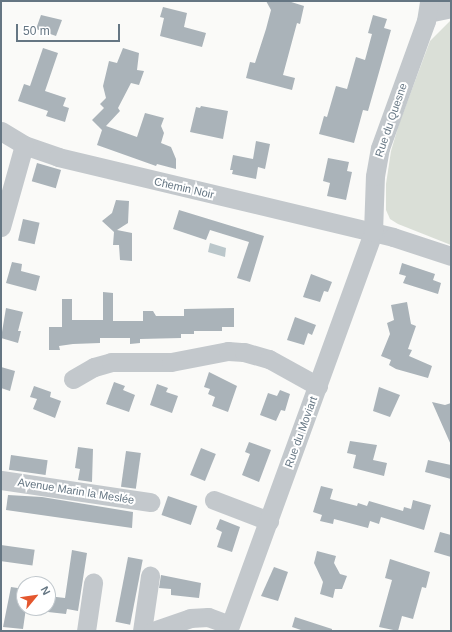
<!DOCTYPE html>
<meta charset="utf-8">
<style>
body{margin:0}
#map{position:relative;width:452px;height:632px;overflow:hidden;background:#fafaf8;font-family:Helvetica,sans-serif}
div>[style]{position:absolute}
[style*='--x']{left:calc(var(--x)*1px);top:calc(var(--y)*1px);width:calc(var(--w)*1px);rotate:calc(var(--a)*1deg)}
.green>*{inset:0;background:#dadfd7}
.water>*{inset:0;background:#bbc7cb}
.building>*{inset:0;background:#aab3b9;transform-origin:0 0}
.minor>*{height:19px;margin:-9.5px;padding:0 9.5px;transform-origin:9.5px;border-radius:9.5px;background:#c3c8cc}
span{translate:-50% -50%;white-space:nowrap;text-align:center;line-height:1.15;-webkit-text-stroke:4px #fff;paint-order:stroke}
.street-label{font-size:11px;color:#657683}
.frame{position:absolute;inset:0;border:2px solid #657683;pointer-events:none}
.north{position:absolute;left:16px;top:576px;width:40px;height:40px;box-sizing:border-box;background:#fff;border:1px solid #c1c8cd;border-radius:50%;rotate:61deg;font-size:11px;font-weight:700;line-height:16px;text-align:center;color:#657683}
.north::after{content:'';display:block;margin:auto;width:14px;height:18px;background:#e4572e;clip-path:polygon(50% 0,100% 100%,50% 72%,0 100%)}
.scale{position:absolute;left:16px;top:24px;width:104px;height:18px;box-sizing:border-box;border:2px solid #657683;border-top:0;padding-left:5px;font-size:12px;line-height:14px;white-space:nowrap;color:#657683;-webkit-text-stroke:3px #fff;paint-order:stroke}
</style>
<div id="map">
<div class="green">
<i style="clip-path:polygon(451px 20px,451px 245px,398px 224px,390px 219px,386px 210px,386px 184px,391px 151px,399px 124px,430px 41px)"></i>
</div>
<div class="water">
<i style="clip-path:polygon(210px 243px,226px 248px,225px 257px,208px 252px)"></i>
</div>
<div class="building">
<i style="clip-path:polygon(266px 1px,288px 1px,304px 6px,300px 24px,297px 23px,283px 75px,295px 78px,292px 90px,246px 78px,250px 62px,255px 63px,266px 29px,271px 10px)"></i>
<i style="clip-path:polygon(163px 7px,187px 13px,184px 27px,206px 33px,202px 47px,160px 36px,164px 18px,160px 17px)"></i>
<i style="clip-path:polygon(41px 15px,62px 20px,56px 36px,36px 29px)"></i>
<i style="clip-path:polygon(373px 15px,387px 19px,384px 28px,391px 30px,368px 111px,363px 110px,354px 143px,319px 134px,324px 116px,327px 117px,336px 86px,347px 89px,356px 57px,365px 60px,372px 34px,368px 33px)"></i>
<i style="clip-path:polygon(43px 48px,58px 53px,45px 91px,66px 98px,63px 106px,69px 108px,65px 122px,46px 116px,48px 111px,18px 101px,24px 84px,30px 86px)"></i>
<i style="clip-path:polygon(123px 48px,139px 53px,137px 70px,144px 71px,139px 85px,131px 83px,118px 108px,120px 111px,106px 126px,137px 137px,145px 113px,164px 118px,161px 126px,164px 133px,161px 143px,171px 147px,176px 159px,176px 169px,157px 164px,156px 166px,97px 145px,102px 130px,92px 120px,104px 108px,100px 104px,106px 98px,103px 86px,109px 61px,117px 63px)"></i>
<i style="clip-path:polygon(201px 106px,228px 111px,223px 139px,190px 132px,196px 107px,200px 108px)"></i>
<i style="clip-path:polygon(256px 141px,270px 144px,265px 169px,258px 167px,256px 179px,232px 174px,233px 170px,230px 170px,233px 155px,253px 159px)"></i>
<i style="clip-path:polygon(328px 158px,349px 162px,347px 171px,352px 172px,346px 200px,327px 196px,330px 183px,323px 181px)"></i>
<i style="left:37px;top:163px;width:25px;height:19px;rotate:16deg"></i>
<i style="clip-path:polygon(116px 200px,129px 201px,128px 223px,117px 230px,132px 233px,132px 261px,120px 260px,119px 245px,113px 245px,114px 232px,102px 221px,112px 213px)"></i>
<i style="clip-path:polygon(179px 210px,264px 236px,250px 282px,237px 278px,249px 242px,210px 230px,206px 240px,173px 229px)"></i>
<i style="left:23px;top:219px;width:17px;height:22px;rotate:13deg"></i>
<i style="clip-path:polygon(12px 262px,22px 264px,21px 271px,40px 276px,36px 291px,6px 283px)"></i>
<i style="clip-path:polygon(402px 263px,435px 274px,433px 280px,441px 283px,438px 294px,403px 283px,406px 276px,399px 274px)"></i>
<i style="clip-path:polygon(311px 274px,332px 282px,328px 292px,324px 291px,320px 302px,303px 297px)"></i>
<i style="clip-path:polygon(103px 292px,113px 293px,113px 321px,143px 321px,143px 311px,153px 311px,156px 316px,184px 316px,184px 309px,234px 308px,234px 327px,222px 327px,222px 331px,194px 331px,194px 334px,181px 334px,181px 338px,140px 339px,140px 343px,130px 344px,130px 338px,100px 338px,100px 343px,73px 344px,59px 346px,60px 350px,49px 350px,49px 327px,62px 327px,62px 299px,72px 299px,72px 320px,103px 320px)"></i>
<i style="clip-path:polygon(407px 302px,411px 324px,416px 326px,408px 349px,412px 350px,409px 356px,432px 366px,428px 378px,396px 369px,389px 365px,391px 360px,381px 356px,390px 334px,387px 323px,394px 320px,391px 305px)"></i>
<i style="clip-path:polygon(6px 308px,23px 312px,18px 331px,21px 331px,18px 343px,1px 338px)"></i>
<i style="clip-path:polygon(295px 317px,316px 325px,312px 335px,308px 333px,304px 345px,287px 340px)"></i>
<i style="clip-path:polygon(1px 367px,15px 371px,10px 391px,1px 388px)"></i>
<i style="clip-path:polygon(209px 372px,237px 386px,228px 412px,212px 406px,215px 397px,208px 394px,210px 389px,204px 387px)"></i>
<i style="clip-path:polygon(114px 382px,125px 386px,123px 390px,135px 395px,129px 412px,106px 404px)"></i>
<i style="clip-path:polygon(157px 384px,168px 388px,166px 392px,178px 396px,172px 413px,150px 405px)"></i>
<i style="clip-path:polygon(34px 386px,51px 392px,50px 397px,61px 401px,55px 418px,33px 409px,37px 399px,30px 397px)"></i>
<i style="clip-path:polygon(379px 387px,400px 395px,390px 417px,373px 411px)"></i>
<i style="clip-path:polygon(280px 390px,290px 394px,285px 411px,281px 410px,276px 421px,260px 415px,268px 393px,277px 396px)"></i>
<i style="clip-path:polygon(432px 402px,445px 405px,451px 403px,451px 445px)"></i>
<i style="clip-path:polygon(350px 441px,377px 445px,373px 460px,387px 463px,384px 476px,353px 468px,356px 455px,347px 453px)"></i>
<i style="clip-path:polygon(249px 442px,271px 450px,259px 482px,242px 475px,250px 454px,245px 452px)"></i>
<i style="clip-path:polygon(78px 447px,93px 449px,92px 482px,78px 480px,80px 469px,75px 468px)"></i>
<i style="left:201px;top:448px;width:16px;height:29px;rotate:22deg"></i>
<i style="left:126px;top:451px;width:15px;height:36px;rotate:8deg"></i>
<i style="left:11px;top:455px;width:37px;height:15px;rotate:8deg"></i>
<i style="clip-path:polygon(428px 460px,451px 465px,451px 479px,425px 472px)"></i>
<i style="clip-path:polygon(321px 486px,333px 489px,330px 499px,357px 506px,358px 503px,367px 506px,369px 501px,403px 511px,404px 507px,411px 509px,413px 500px,431px 505px,424px 530px,381px 517px,379px 524px,370px 521px,368px 528px,334px 519px,333px 524px,320px 521px,322px 515px,313px 512px)"></i>
<i style="clip-path:polygon(8px 495px,42px 497px,133px 512px,132px 528px,6px 510px)"></i>
<i style="left:168px;top:496px;width:31px;height:20px;rotate:19deg"></i>
<i style="clip-path:polygon(220px 519px,240px 527px,232px 552px,217px 547px,222px 532px,216px 529px)"></i>
<i style="clip-path:polygon(440px 532px,451px 535px,451px 557px,434px 552px)"></i>
<i style="left:1px;top:545px;width:34px;height:16px;rotate:8deg"></i>
<i style="clip-path:polygon(72px 550px,87px 553px,78px 611px,67px 609px,66px 614px,48px 612px,48px 596px,65px 598px)"></i>
<i style="clip-path:polygon(317px 551px,336px 556px,334px 563px,340px 574px,347px 576px,342px 589px,335px 589px,333px 598px,320px 594px,323px 582px,314px 563px)"></i>
<i style="left:128px;top:557px;width:15px;height:66px;rotate:11deg"></i>
<i style="clip-path:polygon(390px 559px,430px 572px,426px 588px,422px 587px,413px 619px,402px 616px,398px 631px,379px 627px,392px 580px,385px 578px)"></i>
<i style="clip-path:polygon(274px 567px,288px 572px,278px 601px,261px 596px)"></i>
<i style="clip-path:polygon(161px 575px,201px 583px,199px 598px,171px 595px,171px 589px,159px 588px)"></i>
<i style="clip-path:polygon(11px 587px,24px 589px,24px 608px,26px 608px,23px 629px,3px 627px)"></i>
<i style="clip-path:polygon(295px 617px,332px 629px,332px 631px,304px 631px,292px 627px)"></i>
</div>
<div class="minor">
<i style="--x:428;--y:13;--w:24;--a:-12"></i>
<i style="--x:1;--y:131;--w:27;--a:31"></i>
<i style="--x:24;--y:145;--w:36;--a:19"></i>
<i style="--x:58;--y:157;--w:344;--a:13.4"></i>
<i style="--x:393;--y:237;--w:61;--a:18.1"></i>
<i style="--x:1;--y:227;--w:85;--a:-74.3"></i>
<i style="--x:73;--y:379;--w:24;--a:-30"></i>
<i style="--x:94;--y:367;--w:18;--a:-16"></i>
<i style="--x:111;--y:362;--w:60;--a:0"></i>
<i style="--x:171;--y:362;--w:58;--a:-10.9"></i>
<i style="--x:228;--y:351;--w:16;--a:4"></i>
<i style="--x:244;--y:352;--w:26;--a:16"></i>
<i style="--x:269;--y:359;--w:56;--a:28.9"></i>
<i style="--x:1;--y:480;--w:151;--a:8.4"></i>
<i style="--x:214;--y:500;--w:59;--a:20.9"></i>
<i style="--x:86;--y:631;--w:49;--a:-81.7"></i>
<i style="--x:142;--y:631;--w:56;--a:-81.7"></i>
<i style="--x:153;--y:631;--w:39;--a:-19"></i>
<i style="--x:190;--y:618;--w:18;--a:-3"></i>
<i style="--x:208;--y:617;--w:23;--a:20"></i>
<i style="--x:228;--y:631;--w:425;--a:-70"></i>
<i style="--x:373;--y:232;--w:56;--a:-88"></i>
<i style="--x:375;--y:176;--w:28;--a:-80"></i>
<i style="--x:380;--y:148;--w:135;--a:-70.1"></i>
<i style="--x:426;--y:21;--w:20;--a:-81"></i>
</div>
<div class="street-label">
<span style="left:391px;top:120px;rotate:-71deg">Rue du Quesne</span>
<span style="left:184px;top:188px;rotate:13deg">Chemin Noir</span>
<span style="left:301px;top:432px;rotate:-70deg">Rue du Moviart</span>
<span style="left:76px;top:491px;rotate:9deg">Avenue Marin la Meslée</span>
</div>
<div class="frame"></div>
<div class="north">N</div>
<div class="scale">50 m</div>
</div>
